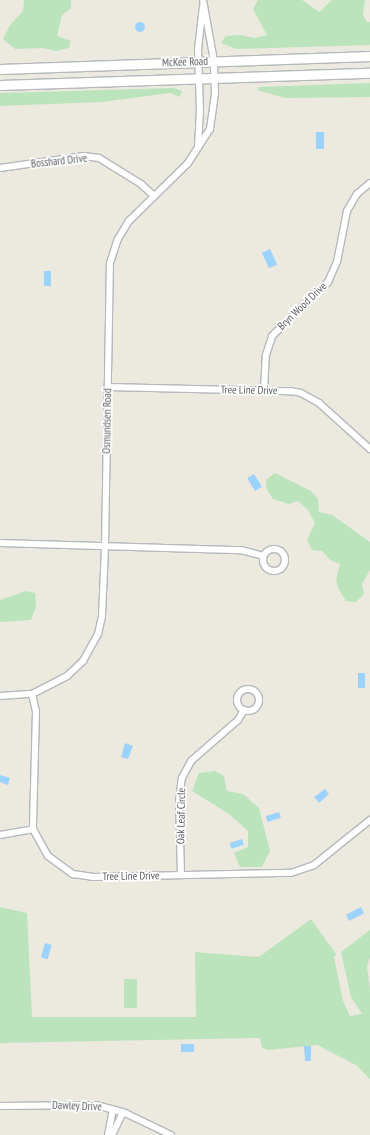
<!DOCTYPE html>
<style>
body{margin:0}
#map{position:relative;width:370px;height:1135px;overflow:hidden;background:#ece9df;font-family:"PT Sans Narrow",sans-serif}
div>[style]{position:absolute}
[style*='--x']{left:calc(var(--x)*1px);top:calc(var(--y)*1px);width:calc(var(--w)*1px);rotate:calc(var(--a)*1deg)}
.green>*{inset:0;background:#bbe4bc;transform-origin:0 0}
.water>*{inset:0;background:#9cd3fe;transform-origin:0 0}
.round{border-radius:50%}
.roads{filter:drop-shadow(1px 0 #b5b8bc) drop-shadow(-1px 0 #b5b8bc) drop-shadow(0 1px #b5b8bc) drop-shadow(0 -1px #b5b8bc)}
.street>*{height:6px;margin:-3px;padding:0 3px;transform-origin:3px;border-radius:3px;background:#fff}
.street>.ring{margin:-3px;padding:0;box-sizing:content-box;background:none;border:6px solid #fff;border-radius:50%}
.secondary>*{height:9px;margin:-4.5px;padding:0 4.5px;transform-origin:4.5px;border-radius:4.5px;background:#fff}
span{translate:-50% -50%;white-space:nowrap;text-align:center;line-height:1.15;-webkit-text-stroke:3.5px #fff;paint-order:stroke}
.street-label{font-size:11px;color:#585c60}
</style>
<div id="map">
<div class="green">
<i style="clip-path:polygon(24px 0,71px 0,71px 8px,62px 15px,57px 36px,71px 41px,69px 48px,56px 51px,43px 48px,15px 49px,3px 39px,10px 25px,23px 11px)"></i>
<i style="clip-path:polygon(258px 0,302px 0,319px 12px,332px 0,365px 0,363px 15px,367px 22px,370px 22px,370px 45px,237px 49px,221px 43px,226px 36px,241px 35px,254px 38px,267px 35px,253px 9px)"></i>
<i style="clip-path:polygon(370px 83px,370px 97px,285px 98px,257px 90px,259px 87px)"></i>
<i style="clip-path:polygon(174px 88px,182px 91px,180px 97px,170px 93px,102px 102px,0 106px,0 93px)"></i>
<i style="clip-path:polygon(275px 473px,311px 491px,318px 499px,319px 512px,332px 515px,370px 542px,370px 570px,362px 584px,364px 594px,356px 602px,346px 601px,338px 588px,336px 579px,340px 564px,330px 560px,322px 551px,312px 550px,307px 540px,315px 523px,308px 510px,298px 501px,289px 504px,273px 499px,267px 490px,266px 480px)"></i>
<i style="clip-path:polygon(26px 591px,35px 593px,36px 607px,31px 620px,0 622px,0 600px)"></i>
<i style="clip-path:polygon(215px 771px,224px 776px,227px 791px,243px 794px,259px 808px,270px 851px,262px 867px,240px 867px,234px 853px,248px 847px,248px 831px,229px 814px,192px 791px,199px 773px)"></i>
<i style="clip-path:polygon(0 907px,27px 913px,32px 1017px,196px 1017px,195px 952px,259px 957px,311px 919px,336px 954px,334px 957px,343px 1001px,350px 1016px,362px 1014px,351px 997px,341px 952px,370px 930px,370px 957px,367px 967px,370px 989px,370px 1079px,356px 1065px,317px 1045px,268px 1050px,262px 1048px,260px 1038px,0 1043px)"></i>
<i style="left:124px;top:979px;width:13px;height:29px"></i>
</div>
<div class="water">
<i class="round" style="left:135px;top:22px;width:10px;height:10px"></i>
<i style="left:316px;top:132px;width:8px;height:17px"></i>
<i style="left:270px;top:249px;width:17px;height:9px;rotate:65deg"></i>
<i style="left:44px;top:271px;width:7px;height:15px"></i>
<i style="left:254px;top:474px;width:15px;height:8px;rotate:58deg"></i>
<i style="left:358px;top:673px;width:7px;height:15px"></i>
<i style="clip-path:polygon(125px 743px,133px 746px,128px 759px,121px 757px)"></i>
<i style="clip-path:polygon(0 775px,10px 778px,8px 785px,0 782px)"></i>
<i style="clip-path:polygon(325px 789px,329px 794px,319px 803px,314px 797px)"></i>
<i style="left:279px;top:812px;width:6px;height:14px;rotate:72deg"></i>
<i style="left:242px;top:839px;width:6px;height:13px;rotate:72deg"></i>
<i style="left:361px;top:907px;width:7px;height:17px;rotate:63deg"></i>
<i style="left:45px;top:943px;width:7px;height:15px;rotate:16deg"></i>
<i style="left:181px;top:1044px;width:13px;height:8px"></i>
<i style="clip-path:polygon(304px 1046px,311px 1046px,311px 1061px,305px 1061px)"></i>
</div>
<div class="roads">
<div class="street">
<i style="--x:198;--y:147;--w:35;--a:-87"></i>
<i style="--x:200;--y:112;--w:63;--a:-91.8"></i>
<i style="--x:198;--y:49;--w:43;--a:-83.4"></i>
<i style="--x:0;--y:168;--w:85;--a:-8.1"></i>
<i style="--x:84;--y:156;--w:15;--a:8"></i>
<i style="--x:99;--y:158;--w:49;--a:31.8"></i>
<i style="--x:141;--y:184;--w:18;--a:43"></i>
<i style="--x:108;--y:387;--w:182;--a:1.3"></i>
<i style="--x:290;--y:391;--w:11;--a:10"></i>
<i style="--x:301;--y:393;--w:21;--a:29"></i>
<i style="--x:319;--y:403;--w:69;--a:42"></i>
<i style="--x:264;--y:390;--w:35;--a:-87"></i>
<i style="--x:266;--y:355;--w:20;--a:-72"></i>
<i style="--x:272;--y:336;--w:78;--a:-44"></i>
<i style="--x:328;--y:282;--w:22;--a:-66"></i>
<i style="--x:337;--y:262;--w:52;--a:-78.9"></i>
<i style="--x:347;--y:211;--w:20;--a:-60"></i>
<i style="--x:357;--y:194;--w:17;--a:-40"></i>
<i style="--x:0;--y:543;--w:241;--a:1.7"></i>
<i style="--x:241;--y:550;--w:23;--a:15"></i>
<i class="ring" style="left:263px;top:549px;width:16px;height:16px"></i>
<i class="ring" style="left:237px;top:689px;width:16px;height:16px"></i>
<i style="--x:32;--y:694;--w:17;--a:77"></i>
<i style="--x:36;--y:711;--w:118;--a:91.5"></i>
<i style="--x:33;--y:829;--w:31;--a:61"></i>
<i style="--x:48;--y:856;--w:31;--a:36"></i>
<i style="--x:73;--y:874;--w:21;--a:8"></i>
<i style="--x:94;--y:877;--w:197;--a:-1.2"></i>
<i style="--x:291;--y:873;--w:24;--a:-19"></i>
<i style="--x:314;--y:865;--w:72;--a:-38.8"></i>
<i style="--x:0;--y:696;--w:32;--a:-4"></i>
<i style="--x:32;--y:694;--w:39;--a:-27"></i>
<i style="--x:67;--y:676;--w:22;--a:-43"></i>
<i style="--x:83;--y:661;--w:31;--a:-61"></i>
<i style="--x:98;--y:634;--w:18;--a:-77"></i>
<i style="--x:102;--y:616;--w:70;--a:-87.5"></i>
<i style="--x:105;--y:546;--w:283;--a:-89"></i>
<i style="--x:110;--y:263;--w:25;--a:-72"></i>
<i style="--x:118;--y:239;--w:21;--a:-59"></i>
<i style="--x:129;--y:221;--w:83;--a:-44.5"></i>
<i style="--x:188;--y:163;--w:40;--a:-57.1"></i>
<i style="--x:210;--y:129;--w:35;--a:-82"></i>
<i style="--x:215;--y:94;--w:33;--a:-92"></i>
<i style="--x:214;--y:61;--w:62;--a:-100.2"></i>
<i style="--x:0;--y:835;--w:34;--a:-10"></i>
<i style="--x:181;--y:875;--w:74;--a:-91.5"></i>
<i style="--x:179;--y:801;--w:23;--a:-83"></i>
<i style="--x:182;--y:778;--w:19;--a:-62"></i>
<i style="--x:191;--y:761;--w:62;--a:-41.1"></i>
<i style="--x:238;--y:720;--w:12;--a:-59"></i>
<i style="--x:0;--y:1106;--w:96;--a:-0.6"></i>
<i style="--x:96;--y:1105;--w:28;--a:15"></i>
<i style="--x:123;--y:1112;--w:53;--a:25.6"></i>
<i style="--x:108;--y:1135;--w:26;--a:-79"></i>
<i style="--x:112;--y:1135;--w:25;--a:-64"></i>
</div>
<div class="secondary">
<i style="--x:0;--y:69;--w:370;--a:-2"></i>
<i style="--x:0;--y:85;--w:370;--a:-1.9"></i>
</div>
</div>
<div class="street-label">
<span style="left:185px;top:62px;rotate:-2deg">McKee Road</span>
<span style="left:59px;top:161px;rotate:-6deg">Bosshard Drive</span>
<span style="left:302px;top:306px;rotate:-44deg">Bryn Wood Drive</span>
<span style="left:249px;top:390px;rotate:1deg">Tree Line Drive</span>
<span style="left:107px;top:421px;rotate:-89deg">Osmundsen Road</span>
<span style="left:181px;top:816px;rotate:-89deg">Oak Leaf Circle</span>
<span style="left:131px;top:876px;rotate:-1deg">Tree Line Drive</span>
<span style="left:77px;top:1106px;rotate:2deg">Dawley Drive</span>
</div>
</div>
